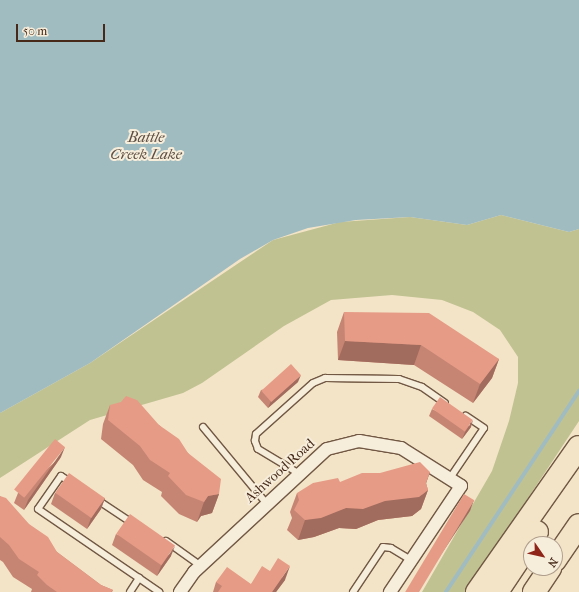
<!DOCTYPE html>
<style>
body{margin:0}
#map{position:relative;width:579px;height:592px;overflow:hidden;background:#f3e4c7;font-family:"IM FELL French Canon",serif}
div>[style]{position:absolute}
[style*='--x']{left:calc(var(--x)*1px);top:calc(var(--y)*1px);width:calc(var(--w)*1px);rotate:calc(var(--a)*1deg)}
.green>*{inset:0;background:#c0c292}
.water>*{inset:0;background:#a0bcc0}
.stream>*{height:3.5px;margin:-1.75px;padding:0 1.75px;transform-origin:1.75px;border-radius:1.75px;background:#a0bcc0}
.roads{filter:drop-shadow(1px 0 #715844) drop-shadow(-1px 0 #715844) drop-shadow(0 1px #715844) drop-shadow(0 -1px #715844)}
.service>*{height:6px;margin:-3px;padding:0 3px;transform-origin:3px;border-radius:3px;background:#f7eddb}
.minor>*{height:12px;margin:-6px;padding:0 6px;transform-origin:6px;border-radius:6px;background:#f7eddb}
.motorway>*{height:22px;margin:-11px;padding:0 11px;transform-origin:11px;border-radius:11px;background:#f3e4c7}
.wall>*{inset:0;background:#c68573}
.shaded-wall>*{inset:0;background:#a16c5e}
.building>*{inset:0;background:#e69b86;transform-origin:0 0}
span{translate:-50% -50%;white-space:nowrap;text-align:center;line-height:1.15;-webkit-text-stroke:4px #f7eddb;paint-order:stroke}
.street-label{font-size:14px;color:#462918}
.water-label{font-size:15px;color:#5c4e42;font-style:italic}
.north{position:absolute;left:523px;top:536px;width:40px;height:40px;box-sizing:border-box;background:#f7eddb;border:1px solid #b09f8d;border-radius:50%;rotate:124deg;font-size:11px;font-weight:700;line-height:16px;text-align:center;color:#462918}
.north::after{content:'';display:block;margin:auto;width:14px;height:18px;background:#8f2418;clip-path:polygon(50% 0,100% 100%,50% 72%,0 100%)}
.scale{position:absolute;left:16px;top:24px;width:89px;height:18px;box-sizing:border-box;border:2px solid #462918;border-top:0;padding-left:5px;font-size:12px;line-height:14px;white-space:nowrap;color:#462918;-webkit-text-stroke:3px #f7eddb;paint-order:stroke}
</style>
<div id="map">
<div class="green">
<i style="clip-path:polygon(501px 215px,569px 232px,579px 229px,579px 421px,466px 592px,422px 592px,492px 471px,509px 421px,518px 383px,518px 357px,500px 330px,473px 312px,442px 300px,392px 295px,331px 300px,284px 326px,202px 383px,183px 393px,90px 420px,0 478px,0 413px,90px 363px,273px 240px,340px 222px,410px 217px,467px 225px)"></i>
</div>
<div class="water">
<i style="clip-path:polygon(0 0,579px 0,579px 229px,569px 232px,501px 215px,467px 225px,410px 217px,356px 220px,308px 228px,273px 240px,240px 259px,90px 363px,0 413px)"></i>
</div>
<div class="stream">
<i style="--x:446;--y:592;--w:241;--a:-56.5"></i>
</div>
<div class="roads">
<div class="service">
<i style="--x:203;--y:427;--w:99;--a:50.3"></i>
<i style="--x:298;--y:473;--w:47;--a:-149"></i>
<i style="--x:258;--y:449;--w:9;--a:-111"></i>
<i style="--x:255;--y:441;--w:7;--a:-82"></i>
<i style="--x:256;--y:434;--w:76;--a:-41.8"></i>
<i style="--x:313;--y:383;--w:13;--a:-23"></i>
<i style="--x:325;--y:378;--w:74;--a:0.8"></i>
<i style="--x:399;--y:379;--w:24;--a:19"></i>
<i style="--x:422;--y:387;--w:28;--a:35"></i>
<i style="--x:450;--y:478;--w:60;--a:-55.8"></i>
<i style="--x:484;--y:428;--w:22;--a:-146"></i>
<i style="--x:72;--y:483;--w:13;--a:-148"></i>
<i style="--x:61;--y:476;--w:40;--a:124.9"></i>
<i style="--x:38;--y:509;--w:147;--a:34.4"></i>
<i style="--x:96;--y:499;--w:43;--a:33.7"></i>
<i style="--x:166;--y:541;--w:43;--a:35.5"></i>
<i style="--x:130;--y:592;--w:17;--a:-57"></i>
<i style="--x:353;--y:592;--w:54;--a:-56.3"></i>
<i style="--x:383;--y:547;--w:8;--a:7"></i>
<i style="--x:391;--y:548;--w:23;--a:31"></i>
</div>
<div class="minor">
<i style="--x:180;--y:592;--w:24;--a:-55"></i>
<i style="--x:194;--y:572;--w:181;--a:-42.8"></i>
<i style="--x:327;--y:449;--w:33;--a:-14"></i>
<i style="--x:359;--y:441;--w:43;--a:9.5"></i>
<i style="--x:401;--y:448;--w:71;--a:32.3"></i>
<i style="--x:461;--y:486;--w:128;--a:123.8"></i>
</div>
<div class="motorway">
<i style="--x:555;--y:560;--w:42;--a:-55.6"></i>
<i style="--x:477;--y:592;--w:177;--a:-54.9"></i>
<i style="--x:497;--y:592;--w:72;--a:-56.3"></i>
<i style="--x:534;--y:592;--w:29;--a:-56"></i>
</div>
</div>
<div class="wall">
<i style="clip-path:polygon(344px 312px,499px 359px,492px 378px,473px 403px,414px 365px,338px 360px,337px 332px)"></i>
<i style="clip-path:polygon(298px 382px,268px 408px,258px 397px,261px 390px)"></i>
<i style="clip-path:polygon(110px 405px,159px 425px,188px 453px,219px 494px,212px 513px,201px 516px,197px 522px,179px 514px,161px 496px,162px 492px,143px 480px,133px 465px,101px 439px,103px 424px)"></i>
<i style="clip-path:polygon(432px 409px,471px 427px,462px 439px,429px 416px)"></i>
<i style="clip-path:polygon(61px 457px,24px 510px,14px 503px,18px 493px)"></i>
<i style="clip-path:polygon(426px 483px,428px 490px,421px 509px,412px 516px,378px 520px,356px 529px,339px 528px,314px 537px,298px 540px,287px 530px,292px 518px,290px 512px,297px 493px)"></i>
<i style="clip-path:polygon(55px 493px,105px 498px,101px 509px,87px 529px,51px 504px)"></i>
<i style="clip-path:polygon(0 496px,57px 552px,101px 585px,113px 590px,112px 592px,31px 592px,32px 589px,13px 577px,3px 562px,0 560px)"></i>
<i style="clip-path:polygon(116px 534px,171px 556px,157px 576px,112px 545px)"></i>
<i style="clip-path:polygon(270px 571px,285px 580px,276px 592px,213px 592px,216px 582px,251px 584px)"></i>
</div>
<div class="shaded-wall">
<i style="clip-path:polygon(345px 341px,421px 345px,414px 365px,338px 360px)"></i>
<i style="clip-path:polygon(499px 359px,492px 378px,473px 403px,480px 384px)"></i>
<i style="clip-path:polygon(301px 375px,298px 382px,268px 408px,271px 401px)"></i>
<i style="clip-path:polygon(473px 420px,471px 427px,462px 439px,465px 432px)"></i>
<i style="clip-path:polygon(65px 447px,61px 457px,24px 510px,28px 500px)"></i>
<i style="clip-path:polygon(430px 472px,422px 495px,428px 490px,421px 509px,412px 516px,378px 520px,356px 529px,339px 528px,314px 537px,298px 540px,305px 520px,346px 508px)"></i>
<i style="clip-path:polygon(219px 494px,212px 513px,201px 516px,197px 522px,204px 502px,208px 496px)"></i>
<i style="clip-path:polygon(105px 498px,101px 509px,87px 529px,91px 518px)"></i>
<i style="clip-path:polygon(474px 500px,470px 511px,416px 592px,413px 592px)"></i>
<i style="clip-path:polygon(175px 546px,171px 556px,157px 576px,161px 566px)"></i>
<i style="clip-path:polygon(290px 566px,285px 580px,276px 592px,272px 592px)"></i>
</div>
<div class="building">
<i style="clip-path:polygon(344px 312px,429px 313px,499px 359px,480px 384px,421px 345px,345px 341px)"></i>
<i style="left:291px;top:364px;width:15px;height:40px;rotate:48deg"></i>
<i style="clip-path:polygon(126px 396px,137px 400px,159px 425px,179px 439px,188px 453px,221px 479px,219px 494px,208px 496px,204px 502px,186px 495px,168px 476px,170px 473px,150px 460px,140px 446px,108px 420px,110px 405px,121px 402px)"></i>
<i style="left:440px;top:397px;width:40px;height:14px;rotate:35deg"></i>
<i style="left:55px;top:439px;width:13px;height:65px;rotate:39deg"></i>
<i style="clip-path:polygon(420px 462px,430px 472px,426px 483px,428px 490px,419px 497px,385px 501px,363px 509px,346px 508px,321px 518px,305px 520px,294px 510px,299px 500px,297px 493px,313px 483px,338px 478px,340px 482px,362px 473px,380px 473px)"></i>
<i style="left:69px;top:473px;width:44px;height:24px;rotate:35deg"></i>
<i style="left:464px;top:494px;width:12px;height:118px;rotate:31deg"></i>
<i style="clip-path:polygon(0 496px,6px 498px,29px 524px,48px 537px,57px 552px,101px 585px,113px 590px,111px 592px,57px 592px,47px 585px,37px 575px,39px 572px,19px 559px,9px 545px,0 537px)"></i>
<i style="left:130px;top:514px;width:55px;height:24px;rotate:35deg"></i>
<i style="clip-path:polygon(278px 558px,290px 566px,272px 592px,218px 592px,222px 586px,216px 582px,227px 567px,251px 584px,262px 566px,270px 571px)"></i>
</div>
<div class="street-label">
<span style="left:280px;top:471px;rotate:-42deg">Ashwood Road</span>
</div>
<div class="water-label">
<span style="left:146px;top:146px">Battle<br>Creek Lake</span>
</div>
<div class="north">N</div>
<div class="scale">50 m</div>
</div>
